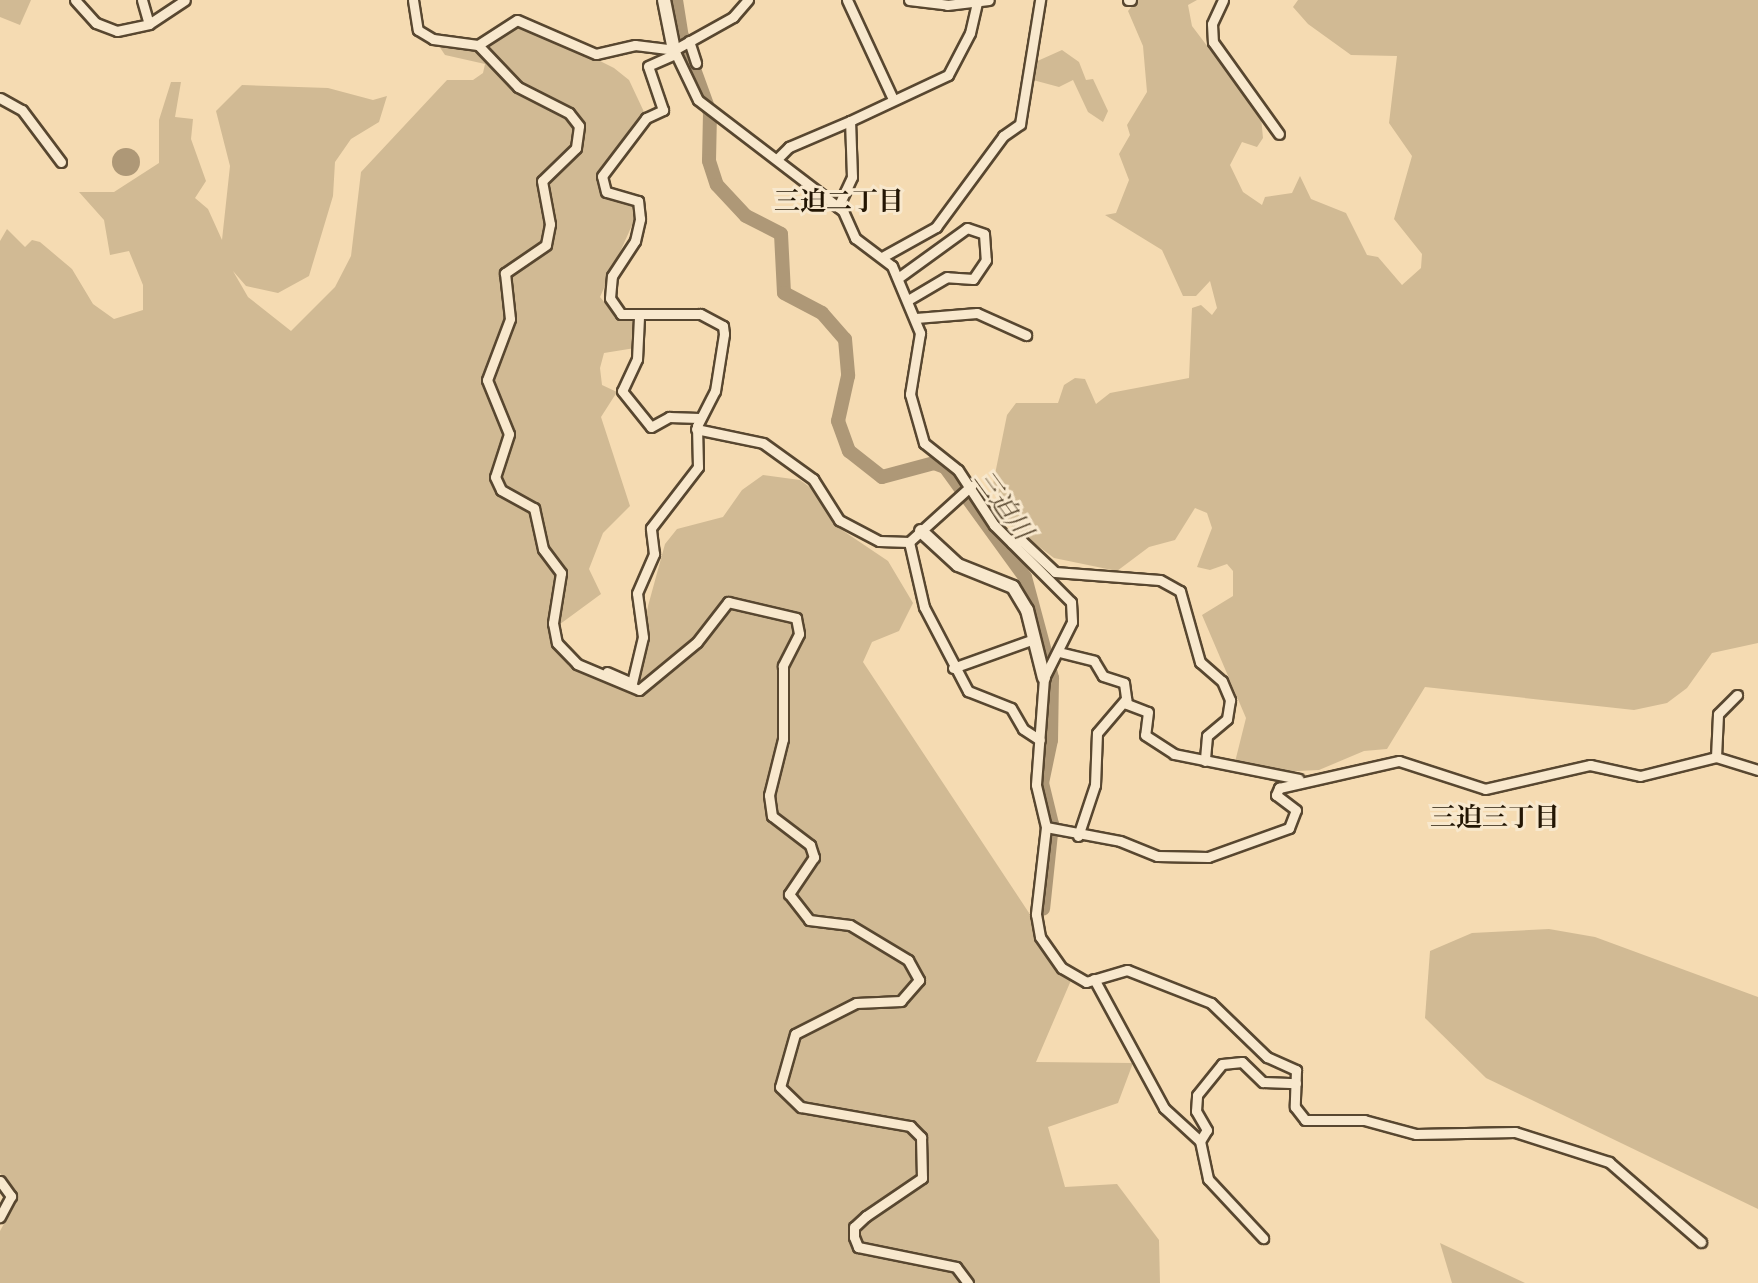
<!DOCTYPE html>
<meta charset="utf-8">
<style>
body{margin:0}
#map{position:relative;width:1758px;height:1283px;overflow:hidden;background:#f5dbb2;font-family:"Libre Caslon Text","Noto Serif JP",serif}
div>[style]{position:absolute}
[style*='--x']{left:calc(var(--x)*1px);top:calc(var(--y)*1px);width:calc(var(--w)*1px);rotate:calc(var(--a)*1deg)}
.green>*{inset:0;background:#d1ba94}
.water>*{inset:0;background:#ae9877}
.round{border-radius:50%}
.river>*{height:14px;margin:-7px;padding:0 7px;transform-origin:7px;border-radius:7px;background:#ae9877}
.roads{filter:drop-shadow(2px 0 #584730) drop-shadow(-2px 0 #584730) drop-shadow(0 2px #584730) drop-shadow(0 -2px #584730)}
.street>*{height:9px;margin:-4.5px;padding:0 4.5px;transform-origin:4.5px;border-radius:4.5px;background:#f8e8cd}
.secondary>*{height:12px;margin:-6px;padding:0 6px;transform-origin:6px;border-radius:6px;background:#f8e8cd}
span{translate:-50% -50%;white-space:nowrap;text-align:center;line-height:1.15;-webkit-text-stroke:6px #f8e8cd;paint-order:stroke}
.neighbourhood-label{font-size:26px;color:#231604;font-weight:700}
.water-label{font-size:26px;color:#5b4a32;font-style:italic}
</style>
<div id="map">
<div class="green">
<i style="clip-path:polygon(0 0,31px 0,20px 25px,0 17px)"></i>
<i style="clip-path:polygon(1137px 0,1197px 0,1188px 5px,1192px 26px,1261px 117px,1263px 138px,1257px 147px,1242px 142px,1230px 165px,1243px 192px,1262px 205px,1265px 197px,1292px 193px,1300px 176px,1311px 199px,1346px 213px,1367px 255px,1378px 257px,1402px 285px,1421px 268px,1422px 254px,1394px 219px,1412px 156px,1389px 123px,1397px 56px,1351px 55px,1308px 24px,1293px 7px,1298px 0,1758px 0,1758px 643px,1712px 653px,1687px 688px,1667px 703px,1634px 710px,1425px 687px,1387px 749px,1364px 751px,1319px 770px,1277px 772px,1235px 762px,1246px 718px,1202px 615px,1233px 596px,1233px 571px,1227px 564px,1210px 570px,1197px 567px,1212px 528px,1207px 513px,1195px 508px,1175px 540px,1149px 547px,1117px 571px,1054px 558px,1006px 522px,993px 484px,1007px 415px,1016px 403px,1058px 403px,1064px 385px,1075px 378px,1085px 379px,1096px 404px,1110px 393px,1189px 378px,1192px 308px,1201px 305px,1212px 315px,1217px 308px,1210px 281px,1196px 296px,1183px 296px,1162px 250px,1105px 215px,1116px 213px,1129px 180px,1119px 154px,1130px 135px,1127px 125px,1147px 92px,1143px 46px,1128px 11px)"></i>
<i style="clip-path:polygon(513px 24px,526px 24px,614px 68px,629px 80px,645px 114px,597px 180px,602px 194px,634px 203px,637px 214px,600px 297px,615px 315px,638px 321px,635px 348px,604px 353px,600px 368px,602px 385px,617px 392px,601px 417px,630px 506px,603px 533px,589px 569px,601px 594px,552px 630px,554px 646px,569px 666px,636px 692px,648px 606px,665px 544px,677px 529px,723px 517px,742px 490px,763px 475px,800px 480px,815px 491px,833px 524px,888px 561px,913px 603px,899px 631px,872px 642px,863px 662px,1072px 978px,1036px 1062px,1133px 1063px,1118px 1103px,1048px 1127px,1065px 1187px,1117px 1184px,1159px 1240px,1160px 1283px,0 1283px,0 1231px,18px 1198px,0 1173px,0 241px,7px 229px,25px 247px,32px 240px,40px 242px,72px 269px,93px 304px,114px 319px,143px 310px,143px 285px,129px 251px,110px 255px,104px 220px,79px 192px,114px 192px,159px 163px,159px 120px,171px 82px,181px 82px,175px 117px,193px 119px,191px 139px,206px 181px,195px 198px,208px 209px,222px 240px,230px 166px,216px 111px,242px 85px,328px 88px,373px 100px,387px 96px,379px 122px,351px 139px,335px 162px,333px 196px,309px 276px,278px 293px,246px 286px,233px 271px,248px 297px,291px 331px,335px 287px,351px 256px,361px 172px,447px 80px,473px 80px,483px 73px,485px 64px,445px 55px,439px 46px,477px 47px)"></i>
<i style="clip-path:polygon(1062px 50px,1079px 62px,1086px 80px,1093px 79px,1108px 111px,1103px 122px,1088px 112px,1073px 80px,1059px 87px,1033px 80px,1033px 63px)"></i>
<i style="clip-path:polygon(1549px 929px,1595px 937px,1758px 997px,1758px 1209px,1486px 1078px,1425px 1018px,1430px 951px,1472px 933px)"></i>
<i style="clip-path:polygon(1440px 1243px,1525px 1283px,1452px 1283px)"></i>
</div>
<div class="water">
<i class="round" style="left:112px;top:148px;width:28px;height:28px"></i>
</div>
<div class="river">
<i style="--x:676;--y:0;--w:36;--a:81"></i>
<i style="--x:682;--y:36;--w:82;--a:70"></i>
<i style="--x:710;--y:113;--w:48;--a:91.2"></i>
<i style="--x:709;--y:161;--w:25;--a:72"></i>
<i style="--x:717;--y:185;--w:42;--a:46.9"></i>
<i style="--x:746;--y:216;--w:39;--a:27"></i>
<i style="--x:781;--y:234;--w:59;--a:87.1"></i>
<i style="--x:784;--y:293;--w:43;--a:27.8"></i>
<i style="--x:822;--y:313;--w:35;--a:49"></i>
<i style="--x:845;--y:339;--w:37;--a:85"></i>
<i style="--x:848;--y:376;--w:46;--a:102.5"></i>
<i style="--x:838;--y:421;--w:32;--a:70"></i>
<i style="--x:849;--y:451;--w:42;--a:38.2"></i>
<i style="--x:882;--y:477;--w:54;--a:-15.1"></i>
<i style="--x:934;--y:463;--w:12;--a:20"></i>
<i style="--x:945;--y:467;--w:136;--a:54"></i>
<i style="--x:1025;--y:577;--w:105;--a:75"></i>
<i style="--x:1052;--y:678;--w:62;--a:90.9"></i>
<i style="--x:1051;--y:740;--w:44;--a:101.8"></i>
<i style="--x:1042;--y:783;--w:42;--a:76.3"></i>
<i style="--x:1052;--y:824;--w:85;--a:96"></i>
</div>
<div class="roads">
<div class="street">
<i style="--x:75;--y:0;--w:31;--a:48"></i>
<i style="--x:96;--y:23;--w:22;--a:21"></i>
<i style="--x:117;--y:31;--w:33;--a:-12"></i>
<i style="--x:149;--y:24;--w:43;--a:-33.7"></i>
<i style="--x:142;--y:0;--w:25;--a:74"></i>
<i style="--x:413;--y:0;--w:30;--a:81"></i>
<i style="--x:418;--y:30;--w:17;--a:31"></i>
<i style="--x:433;--y:39;--w:45;--a:7.6"></i>
<i style="--x:478;--y:45;--w:58;--a:46.4"></i>
<i style="--x:518;--y:87;--w:57;--a:27"></i>
<i style="--x:569;--y:113;--w:16;--a:52"></i>
<i style="--x:579;--y:126;--w:22;--a:98"></i>
<i style="--x:576;--y:148;--w:47;--a:135.9"></i>
<i style="--x:542;--y:181;--w:44;--a:79.5"></i>
<i style="--x:550;--y:224;--w:21;--a:101"></i>
<i style="--x:546;--y:245;--w:50;--a:145.7"></i>
<i style="--x:505;--y:273;--w:46;--a:83.8"></i>
<i style="--x:510;--y:319;--w:65;--a:110.7"></i>
<i style="--x:487;--y:380;--w:58;--a:67.8"></i>
<i style="--x:509;--y:434;--w:45;--a:108"></i>
<i style="--x:495;--y:477;--w:14;--a:65"></i>
<i style="--x:501;--y:490;--w:38;--a:29"></i>
<i style="--x:534;--y:508;--w:42;--a:77.6"></i>
<i style="--x:543;--y:549;--w:30;--a:53"></i>
<i style="--x:561;--y:573;--w:51;--a:99.1"></i>
<i style="--x:553;--y:623;--w:20;--a:79"></i>
<i style="--x:557;--y:643;--w:29;--a:46"></i>
<i style="--x:577;--y:664;--w:67;--a:22.8"></i>
<i style="--x:639;--y:690;--w:75;--a:-39.6"></i>
<i style="--x:697;--y:642;--w:51;--a:-52.2"></i>
<i style="--x:728;--y:602;--w:70;--a:13.2"></i>
<i style="--x:796;--y:618;--w:16;--a:79"></i>
<i style="--x:799;--y:634;--w:36;--a:117"></i>
<i style="--x:783;--y:666;--w:73;--a:90"></i>
<i style="--x:783;--y:739;--w:58;--a:104"></i>
<i style="--x:769;--y:795;--w:21;--a:82"></i>
<i style="--x:772;--y:816;--w:48;--a:37.3"></i>
<i style="--x:810;--y:845;--w:13;--a:72"></i>
<i style="--x:814;--y:857;--w:45;--a:124"></i>
<i style="--x:789;--y:894;--w:33;--a:52"></i>
<i style="--x:809;--y:920;--w:41;--a:7"></i>
<i style="--x:850;--y:925;--w:68;--a:31.1"></i>
<i style="--x:908;--y:960;--w:23;--a:61"></i>
<i style="--x:919;--y:980;--w:28;--a:131"></i>
<i style="--x:901;--y:1001;--w:45;--a:177.5"></i>
<i style="--x:856;--y:1003;--w:68;--a:153.1"></i>
<i style="--x:795;--y:1034;--w:55;--a:105.8"></i>
<i style="--x:780;--y:1087;--w:29;--a:44"></i>
<i style="--x:801;--y:1107;--w:111;--a:9.9"></i>
<i style="--x:910;--y:1126;--w:16;--a:45"></i>
<i style="--x:921;--y:1137;--w:41;--a:88.6"></i>
<i style="--x:922;--y:1178;--w:68;--a:145.8"></i>
<i style="--x:866;--y:1216;--w:16;--a:137"></i>
<i style="--x:854;--y:1227;--w:10;--a:90"></i>
<i style="--x:854;--y:1237;--w:11;--a:68"></i>
<i style="--x:858;--y:1247;--w:100;--a:11.5"></i>
<i style="--x:956;--y:1267;--w:20;--a:53"></i>
<i style="--x:847;--y:0;--w:109;--a:65.1"></i>
<i style="--x:909;--y:0;--w:38;--a:7"></i>
<i style="--x:947;--y:5;--w:42;--a:-6.8"></i>
<i style="--x:1128;--y:0;--w:3;--a:0"></i>
<i style="--x:1223;--y:0;--w:26;--a:115"></i>
<i style="--x:1212;--y:24;--w:18;--a:87"></i>
<i style="--x:1213;--y:42;--w:113;--a:54.3"></i>
<i style="--x:689;--y:41;--w:23;--a:72"></i>
<i style="--x:478;--y:45;--w:46;--a:-32.7"></i>
<i style="--x:517;--y:20;--w:86;--a:23.3"></i>
<i style="--x:596;--y:54;--w:40;--a:-13"></i>
<i style="--x:635;--y:45;--w:39;--a:7"></i>
<i style="--x:674;--y:50;--w:68;--a:-29.2"></i>
<i style="--x:733;--y:17;--w:23;--a:-49"></i>
<i style="--x:674;--y:50;--w:55;--a:64.4"></i>
<i style="--x:698;--y:100;--w:183;--a:37.4"></i>
<i style="--x:843;--y:211;--w:30;--a:66"></i>
<i style="--x:855;--y:238;--w:46;--a:37.1"></i>
<i style="--x:892;--y:266;--w:73;--a:67.3"></i>
<i style="--x:920;--y:333;--w:62;--a:99.3"></i>
<i style="--x:910;--y:394;--w:51;--a:74.1"></i>
<i style="--x:924;--y:443;--w:43;--a:38.5"></i>
<i style="--x:958;--y:470;--w:66;--a:56.8"></i>
<i style="--x:994;--y:525;--w:109;--a:45"></i>
<i style="--x:1071;--y:602;--w:20;--a:87"></i>
<i style="--x:1072;--y:622;--w:63;--a:116.6"></i>
<i style="--x:1044;--y:678;--w:107;--a:94.3"></i>
<i style="--x:1036;--y:785;--w:43;--a:76.6"></i>
<i style="--x:1046;--y:827;--w:88;--a:96.6"></i>
<i style="--x:1036;--y:914;--w:23;--a:80"></i>
<i style="--x:1040;--y:937;--w:38;--a:55"></i>
<i style="--x:1062;--y:968;--w:28;--a:30"></i>
<i style="--x:1086;--y:982;--w:43;--a:-16.3"></i>
<i style="--x:1127;--y:970;--w:90;--a:21.4"></i>
<i style="--x:1211;--y:1003;--w:78;--a:44"></i>
<i style="--x:1267;--y:1057;--w:32;--a:24"></i>
<i style="--x:1296;--y:1070;--w:37;--a:92"></i>
<i style="--x:1295;--y:1107;--w:16;--a:52"></i>
<i style="--x:1305;--y:1120;--w:59;--a:0"></i>
<i style="--x:1364;--y:1120;--w:54;--a:15.1"></i>
<i style="--x:1416;--y:1134;--w:99;--a:-1.2"></i>
<i style="--x:1515;--y:1132;--w:99;--a:17.7"></i>
<i style="--x:1609;--y:1162;--w:122;--a:41"></i>
<i style="--x:0;--y:98;--w:25;--a:29"></i>
<i style="--x:22;--y:110;--w:65;--a:53.1"></i>
<i style="--x:778;--y:158;--w:16;--a:-45"></i>
<i style="--x:789;--y:147;--w:66;--a:-23.1"></i>
<i style="--x:838;--y:207;--w:33;--a:-65"></i>
<i style="--x:852;--y:177;--w:56;--a:-92"></i>
<i style="--x:850;--y:121;--w:108;--a:-25.1"></i>
<i style="--x:948;--y:75;--w:47;--a:-62.4"></i>
<i style="--x:970;--y:33;--w:32;--a:-77"></i>
<i style="--x:884;--y:256;--w:60;--a:-29.1"></i>
<i style="--x:936;--y:227;--w:113;--a:-53.6"></i>
<i style="--x:1003;--y:136;--w:21;--a:-35"></i>
<i style="--x:1020;--y:124;--w:126;--a:-80.8"></i>
<i style="--x:898;--y:278;--w:85;--a:-35.9"></i>
<i style="--x:967;--y:228;--w:18;--a:19"></i>
<i style="--x:984;--y:234;--w:26;--a:86"></i>
<i style="--x:986;--y:260;--w:23;--a:124"></i>
<i style="--x:973;--y:279;--w:26;--a:-176"></i>
<i style="--x:947;--y:277;--w:45;--a:149.5"></i>
<i style="--x:639;--y:317;--w:42;--a:92.7"></i>
<i style="--x:637;--y:359;--w:35;--a:115"></i>
<i style="--x:622;--y:391;--w:46;--a:51.1"></i>
<i style="--x:651;--y:427;--w:21;--a:-29"></i>
<i style="--x:669;--y:417;--w:30;--a:2"></i>
<i style="--x:916;--y:318;--w:61;--a:-4.7"></i>
<i style="--x:977;--y:313;--w:54;--a:24.2"></i>
<i style="--x:696;--y:429;--w:68;--a:11.8"></i>
<i style="--x:763;--y:443;--w:62;--a:35.8"></i>
<i style="--x:813;--y:479;--w:49;--a:57.6"></i>
<i style="--x:839;--y:520;--w:45;--a:27.7"></i>
<i style="--x:879;--y:541;--w:30;--a:2"></i>
<i style="--x:909;--y:542;--w:67;--a:77"></i>
<i style="--x:924;--y:607;--w:95;--a:62.4"></i>
<i style="--x:968;--y:691;--w:46;--a:21.6"></i>
<i style="--x:1011;--y:708;--w:24;--a:60"></i>
<i style="--x:1023;--y:729;--w:20;--a:33"></i>
<i style="--x:909;--y:542;--w:84;--a:-42.1"></i>
<i style="--x:1012;--y:543;--w:10;--a:-11"></i>
<i style="--x:1022;--y:541;--w:45;--a:43.2"></i>
<i style="--x:1055;--y:572;--w:105;--a:4.4"></i>
<i style="--x:1160;--y:580;--w:23;--a:29"></i>
<i style="--x:1180;--y:591;--w:74;--a:74.3"></i>
<i style="--x:1200;--y:662;--w:29;--a:41"></i>
<i style="--x:1222;--y:681;--w:21;--a:67"></i>
<i style="--x:1230;--y:700;--w:19;--a:99"></i>
<i style="--x:1227;--y:719;--w:26;--a:140"></i>
<i style="--x:1207;--y:736;--w:25;--a:95"></i>
<i style="--x:1059;--y:652;--w:36;--a:14"></i>
<i style="--x:1094;--y:661;--w:17;--a:59"></i>
<i style="--x:1103;--y:676;--w:22;--a:18"></i>
<i style="--x:1124;--y:683;--w:21;--a:82"></i>
<i style="--x:1127;--y:704;--w:22;--a:21"></i>
<i style="--x:1148;--y:712;--w:23;--a:97"></i>
<i style="--x:1145;--y:735;--w:35;--a:33"></i>
<i style="--x:1174;--y:754;--w:127;--a:11.3"></i>
<i style="--x:953;--y:668;--w:86;--a:-19.7"></i>
<i style="--x:607;--y:672;--w:27;--a:24"></i>
<i style="--x:632;--y:683;--w:47;--a:-76.6"></i>
<i style="--x:643;--y:637;--w:44;--a:-97.8"></i>
<i style="--x:637;--y:593;--w:43;--a:-66.4"></i>
<i style="--x:654;--y:554;--w:26;--a:-97"></i>
<i style="--x:651;--y:528;--w:77;--a:-52.4"></i>
<i style="--x:698;--y:467;--w:41;--a:-91.4"></i>
<i style="--x:697;--y:426;--w:39;--a:-63"></i>
<i style="--x:715;--y:391;--w:58;--a:-81"></i>
<i style="--x:724;--y:334;--w:8;--a:-97"></i>
<i style="--x:723;--y:326;--w:26;--a:-152"></i>
<i style="--x:700;--y:314;--w:79;--a:180"></i>
<i style="--x:621;--y:314;--w:19;--a:-125"></i>
<i style="--x:610;--y:298;--w:22;--a:-85"></i>
<i style="--x:612;--y:276;--w:42;--a:-56.7"></i>
<i style="--x:635;--y:241;--w:23;--a:-77"></i>
<i style="--x:640;--y:219;--w:18;--a:-96"></i>
<i style="--x:638;--y:201;--w:33;--a:-164"></i>
<i style="--x:606;--y:192;--w:16;--a:-104"></i>
<i style="--x:602;--y:176;--w:73;--a:-52.8"></i>
<i style="--x:646;--y:118;--w:19;--a:-25"></i>
<i style="--x:663;--y:110;--w:46;--a:-108.8"></i>
<i style="--x:648;--y:66;--w:30;--a:-24"></i>
<i style="--x:1716;--y:757;--w:43;--a:-87.3"></i>
<i style="--x:1718;--y:714;--w:27;--a:-45"></i>
<i style="--x:1046;--y:827;--w:75;--a:10.7"></i>
<i style="--x:1120;--y:841;--w:40;--a:22"></i>
<i style="--x:1157;--y:856;--w:51;--a:1.1"></i>
<i style="--x:1208;--y:857;--w:86;--a:-19.7"></i>
<i style="--x:1289;--y:828;--w:19;--a:-69"></i>
<i style="--x:1296;--y:810;--w:25;--a:-143"></i>
<i style="--x:1276;--y:795;--w:8;--a:-67"></i>
<i style="--x:1279;--y:788;--w:123;--a:-12.7"></i>
<i style="--x:1399;--y:761;--w:90;--a:18"></i>
<i style="--x:1485;--y:789;--w:108;--a:-12.9"></i>
<i style="--x:1590;--y:765;--w:51;--a:12.4"></i>
<i style="--x:1640;--y:776;--w:78;--a:-14"></i>
<i style="--x:1716;--y:757;--w:44;--a:17.2"></i>
<i style="--x:1078;--y:836;--w:54;--a:-71.6"></i>
<i style="--x:1095;--y:785;--w:52;--a:-87.8"></i>
<i style="--x:1097;--y:733;--w:45;--a:-49.5"></i>
<i style="--x:1094;--y:979;--w:147;--a:61.5"></i>
<i style="--x:1164;--y:1108;--w:49;--a:42.5"></i>
<i style="--x:1200;--y:1141;--w:39;--a:78"></i>
<i style="--x:1208;--y:1179;--w:81;--a:47"></i>
<i style="--x:1200;--y:1141;--w:13;--a:-58"></i>
<i style="--x:1207;--y:1130;--w:22;--a:-120"></i>
<i style="--x:1196;--y:1111;--w:16;--a:-86"></i>
<i style="--x:1197;--y:1095;--w:40;--a:-51"></i>
<i style="--x:1222;--y:1064;--w:20;--a:-6"></i>
<i style="--x:1242;--y:1062;--w:29;--a:44"></i>
<i style="--x:1263;--y:1082;--w:33;--a:2"></i>
<i style="--x:0;--y:1181;--w:19;--a:54"></i>
<i style="--x:11;--y:1196;--w:24;--a:118"></i>
</div>
<div class="secondary">
<i style="--x:664;--y:0;--w:51;--a:78.7"></i>
<i style="--x:921;--y:531;--w:50;--a:42.6"></i>
<i style="--x:958;--y:565;--w:59;--a:21.8"></i>
<i style="--x:1013;--y:587;--w:27;--a:59"></i>
<i style="--x:1027;--y:610;--w:70;--a:76"></i>
</div>
</div>
<div class="neighbourhood-label">
<span style="left:839px;top:202px">三迫二丁目</span>
<span style="left:1495px;top:818px">三迫三丁目</span>
</div>
<div class="water-label">
<span style="left:1003px;top:505px;rotate:54deg">三迫川</span>
</div>
</div>
